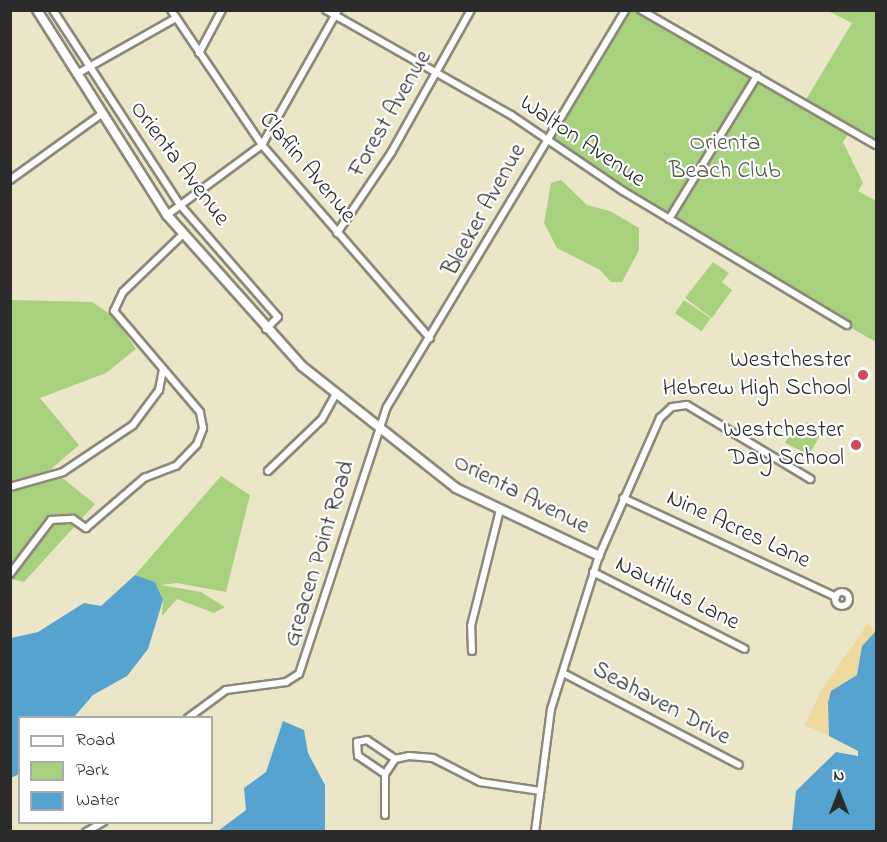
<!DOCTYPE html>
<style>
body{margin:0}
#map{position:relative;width:887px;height:842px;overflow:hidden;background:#ece6c8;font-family:"Indie Flower",sans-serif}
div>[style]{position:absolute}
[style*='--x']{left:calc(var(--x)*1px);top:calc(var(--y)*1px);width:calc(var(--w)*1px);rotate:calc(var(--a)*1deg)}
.green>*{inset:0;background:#a7d17d;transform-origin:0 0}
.sand>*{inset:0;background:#eeda9e}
.water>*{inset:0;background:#57a3cf}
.roads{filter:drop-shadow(2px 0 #8c887a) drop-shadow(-2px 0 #8c887a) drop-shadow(0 2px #8c887a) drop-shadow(0 -2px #8c887a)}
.minor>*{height:6px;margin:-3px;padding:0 3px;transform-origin:3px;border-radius:3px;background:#fff}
.minor>.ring{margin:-3px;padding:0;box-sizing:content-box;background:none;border:6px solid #fff;border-radius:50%}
.tertiary>*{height:8px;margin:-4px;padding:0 4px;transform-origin:4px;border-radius:4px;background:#fff}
.dots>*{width:16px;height:16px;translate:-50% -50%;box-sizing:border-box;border:3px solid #fff;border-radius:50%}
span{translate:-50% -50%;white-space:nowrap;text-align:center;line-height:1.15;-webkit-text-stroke:4.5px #fff;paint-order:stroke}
.street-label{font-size:24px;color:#2b2b2b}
.park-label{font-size:24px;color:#505d44}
.poi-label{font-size:24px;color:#2b2b2b}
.right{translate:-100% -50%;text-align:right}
.frame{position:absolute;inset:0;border:12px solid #2b2b2b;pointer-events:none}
.legend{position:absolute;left:18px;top:716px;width:195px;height:108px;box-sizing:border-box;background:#fff;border:2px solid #aaa;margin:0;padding:8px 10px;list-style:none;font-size:18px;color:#2b2b2b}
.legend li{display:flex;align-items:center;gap:12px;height:30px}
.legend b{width:30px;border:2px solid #aaa}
.north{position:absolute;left:809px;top:764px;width:60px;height:60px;-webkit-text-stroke:4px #fff;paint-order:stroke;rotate:0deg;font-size:16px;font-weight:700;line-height:24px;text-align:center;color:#2b2b2b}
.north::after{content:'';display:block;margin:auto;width:21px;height:27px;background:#2b2b2b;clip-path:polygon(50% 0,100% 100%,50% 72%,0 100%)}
</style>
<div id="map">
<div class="green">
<i style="clip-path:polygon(629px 11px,638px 11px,802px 106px,852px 23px,828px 11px,876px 11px,876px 147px,849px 133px,843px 142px,863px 183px,858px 191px,876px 201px,876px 342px,672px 225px,548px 139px)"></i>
<i style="clip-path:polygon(561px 180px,587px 205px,610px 211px,639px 228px,639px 250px,622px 282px,611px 282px,600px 270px,557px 248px,544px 223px,551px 183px)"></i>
<i style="clip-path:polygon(713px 262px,729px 273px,722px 282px,715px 277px,732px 290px,712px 318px,685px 298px)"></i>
<i style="clip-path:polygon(11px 300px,92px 302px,113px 316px,136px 349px,106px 373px,40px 398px,79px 445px,51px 469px,95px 504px,24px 582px,11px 579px)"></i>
<i style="left:684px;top:300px;width:32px;height:16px;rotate:34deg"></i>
<i style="clip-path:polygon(807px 422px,823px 430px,809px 455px,785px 443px,791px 432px,799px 436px)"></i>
<i style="clip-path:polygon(221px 476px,250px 495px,226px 592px,177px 583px,161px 585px,201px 592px,225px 607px,214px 613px,177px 599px,162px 616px,163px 600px,155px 582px,135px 575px)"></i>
</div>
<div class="sand">
<i style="clip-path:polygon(868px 623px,875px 632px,862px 646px,857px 675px,831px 691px,829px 736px,805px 725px,821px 691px)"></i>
</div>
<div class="water">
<i style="clip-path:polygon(135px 575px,155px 582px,163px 600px,148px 649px,127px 676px,93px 695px,74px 717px,20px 718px,19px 774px,11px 778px,11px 638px,38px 632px,84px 603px,101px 606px)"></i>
<i style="clip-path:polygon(876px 631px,876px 831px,792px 831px,796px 791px,836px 752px,858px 756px,858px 751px,829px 736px,828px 703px,831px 691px,857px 675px,862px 646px)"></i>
<i style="clip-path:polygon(283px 721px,304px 730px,308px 753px,325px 785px,325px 831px,218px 831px,246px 810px,244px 788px,266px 772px)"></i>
</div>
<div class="roads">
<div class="minor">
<i style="--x:53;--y:10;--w:234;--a:56.9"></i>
<i style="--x:181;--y:206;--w:147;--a:48.9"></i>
<i style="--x:278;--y:317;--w:17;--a:135"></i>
<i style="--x:171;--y:10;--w:163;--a:56"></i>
<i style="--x:262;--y:145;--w:256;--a:49"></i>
<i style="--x:326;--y:10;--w:213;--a:29.6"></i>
<i style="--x:511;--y:115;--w:135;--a:34.2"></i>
<i style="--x:623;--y:191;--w:261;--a:30.9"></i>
<i style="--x:641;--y:10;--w:271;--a:29.9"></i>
<i style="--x:199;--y:53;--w:49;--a:-61.9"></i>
<i style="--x:77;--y:74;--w:114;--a:-29.5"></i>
<i style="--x:10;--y:180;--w:111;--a:-35.8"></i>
<i style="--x:167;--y:215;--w:118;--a:-36.4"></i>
<i style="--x:262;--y:145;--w:155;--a:-60.6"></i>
<i style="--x:669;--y:219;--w:168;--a:-58.4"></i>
<i style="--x:337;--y:233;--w:97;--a:-56"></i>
<i style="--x:391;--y:153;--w:164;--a:-60.8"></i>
<i style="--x:268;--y:471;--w:75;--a:-43.9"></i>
<i style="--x:322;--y:419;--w:26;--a:-61"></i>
<i style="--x:10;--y:487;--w:55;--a:-15.8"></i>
<i style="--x:63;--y:472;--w:84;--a:-33.9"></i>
<i style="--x:133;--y:425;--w:44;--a:-53.4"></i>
<i style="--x:159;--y:390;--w:21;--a:-79"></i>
<i style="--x:623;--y:498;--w:235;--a:24.9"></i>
<i style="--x:593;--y:572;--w:170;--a:26.9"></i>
<i style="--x:10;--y:574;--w:68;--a:-52.8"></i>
<i style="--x:51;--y:520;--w:22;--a:-3"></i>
<i style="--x:73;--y:519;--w:16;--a:35"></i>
<i style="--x:86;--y:528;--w:77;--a:-40.8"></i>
<i style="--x:144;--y:478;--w:34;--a:-21"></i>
<i style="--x:176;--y:466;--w:30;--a:-46"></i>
<i style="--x:197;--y:444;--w:17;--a:-69"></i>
<i style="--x:203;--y:428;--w:16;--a:-101"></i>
<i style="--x:200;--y:412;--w:133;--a:-130.4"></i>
<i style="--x:114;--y:311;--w:21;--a:-65"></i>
<i style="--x:123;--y:292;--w:82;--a:-44"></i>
<i class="ring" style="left:835px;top:592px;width:8px;height:8px"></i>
<i style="--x:472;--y:651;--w:25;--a:-92"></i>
<i style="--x:471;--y:626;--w:120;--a:-76"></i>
<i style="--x:565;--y:674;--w:196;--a:27.6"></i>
<i style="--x:188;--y:718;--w:47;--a:-36.4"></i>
<i style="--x:226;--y:690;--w:61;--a:-7.6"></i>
<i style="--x:286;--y:682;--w:15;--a:-32"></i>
<i style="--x:299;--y:674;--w:281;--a:-71.8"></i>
<i style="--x:387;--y:407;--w:463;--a:-59"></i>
<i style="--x:385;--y:774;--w:32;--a:-146"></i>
<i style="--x:358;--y:756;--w:14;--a:-94"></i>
<i style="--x:357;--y:742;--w:10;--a:-11"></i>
<i style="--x:367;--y:740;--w:34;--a:34"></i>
<i style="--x:385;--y:815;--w:41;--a:-90"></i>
<i style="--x:385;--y:774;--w:18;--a:-56"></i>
<i style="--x:395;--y:759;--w:14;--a:-12"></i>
<i style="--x:409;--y:756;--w:24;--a:5"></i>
<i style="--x:433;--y:758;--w:53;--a:27.1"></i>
<i style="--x:480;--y:782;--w:61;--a:8.5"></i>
<i style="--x:86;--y:832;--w:20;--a:-30"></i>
<i style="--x:535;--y:832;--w:124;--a:-82.6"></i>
<i style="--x:551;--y:709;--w:160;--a:-72.6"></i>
<i style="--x:599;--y:556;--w:151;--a:-66.2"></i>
<i style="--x:660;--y:418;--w:16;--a:-43"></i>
<i style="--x:672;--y:407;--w:15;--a:-8"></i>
<i style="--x:687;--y:405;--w:144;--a:31"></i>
</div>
<div class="tertiary">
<i style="--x:37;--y:10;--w:243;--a:57.6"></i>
<i style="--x:167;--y:215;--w:203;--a:48.2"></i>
<i style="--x:302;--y:366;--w:196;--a:38.4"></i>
<i style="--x:456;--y:488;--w:158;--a:25.4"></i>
</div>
</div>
<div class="dots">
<i style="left:863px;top:375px;background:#d1495b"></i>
<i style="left:856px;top:445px;background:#d1495b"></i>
</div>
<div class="street-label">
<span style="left:391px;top:114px;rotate:-60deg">Forest Avenue</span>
<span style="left:582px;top:142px;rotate:34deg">Walton Avenue</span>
<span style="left:179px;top:164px;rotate:53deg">Orienta Avenue</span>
<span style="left:307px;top:168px;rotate:50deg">Claflin Avenue</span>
<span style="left:485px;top:210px;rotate:-61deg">Bleeker Avenue</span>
<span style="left:521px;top:495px;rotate:27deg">Orienta Avenue</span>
<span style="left:738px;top:530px;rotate:25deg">Nine Acres Lane</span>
<span style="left:320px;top:554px;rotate:-73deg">Greacen Point Road</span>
<span style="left:677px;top:594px;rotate:27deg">Nautilus Lane</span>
<span style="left:661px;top:704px;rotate:28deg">Seahaven Drive</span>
</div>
<div class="park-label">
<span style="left:725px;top:158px">Orienta<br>Beach Club</span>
</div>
<div class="poi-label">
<span class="right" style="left:851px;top:375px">Westchester<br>Hebrew High School</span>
<span class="right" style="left:844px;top:445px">Westchester<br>Day School</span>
</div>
<div class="frame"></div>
<ul class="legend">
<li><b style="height:8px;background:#fff"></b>Road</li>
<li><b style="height:16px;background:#a7d17d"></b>Park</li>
<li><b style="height:16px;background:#57a3cf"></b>Water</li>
</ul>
<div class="north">N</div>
</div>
